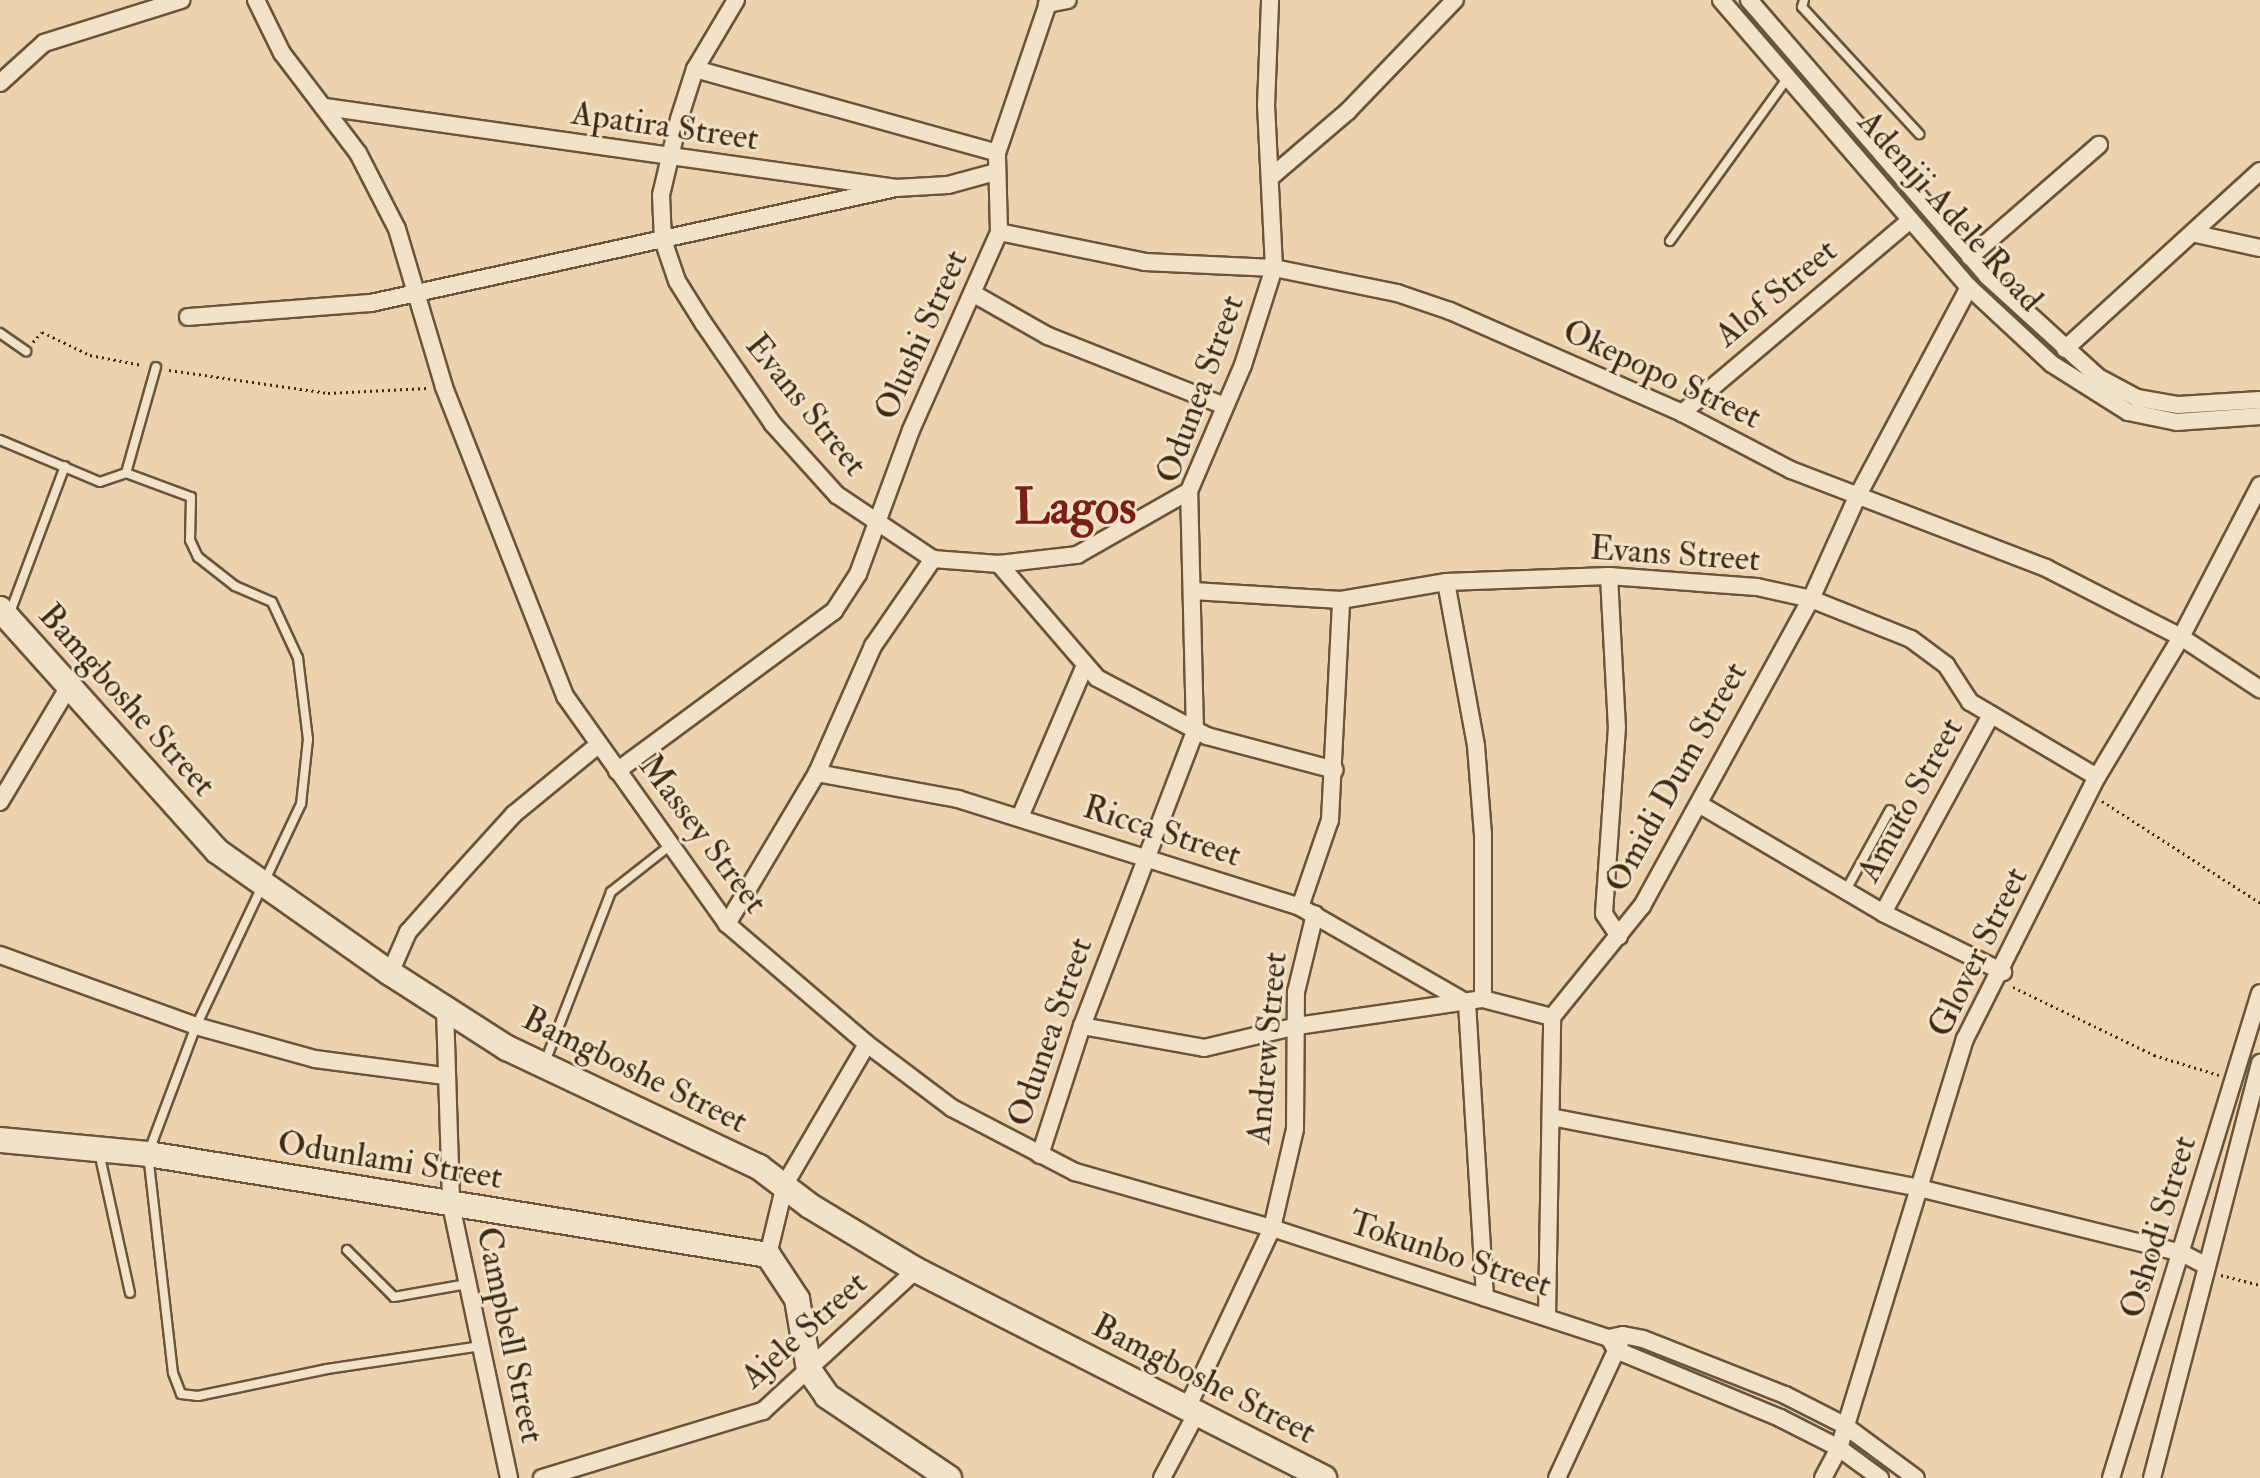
<!DOCTYPE html>
<style>
body{margin:0}
#map{position:relative;width:2260px;height:1478px;overflow:hidden;background:#edd3ad;font-family:"IM FELL Double Pica",serif}
div>[style]{position:absolute}
[style*='--x']{left:calc(var(--x)*1px);top:calc(var(--y)*1px);width:calc(var(--w)*1px);rotate:calc(var(--a)*1deg)}
.path>*{height:3px;margin-top:-1.5px;transform-origin:0;background:repeating-linear-gradient(90deg,#3e2914 0 2px,transparent 0 6px)}
.roads{filter:drop-shadow(2px 0 #6a543a) drop-shadow(-2px 0 #6a543a) drop-shadow(0 2px #6a543a) drop-shadow(0 -2px #6a543a)}
.lane>*{height:8px;margin:-4px;padding:0 4px;transform-origin:4px;border-radius:4px;background:#f3e2ca}
.street>*{height:16px;margin:-8px;padding:0 8px;transform-origin:8px;border-radius:8px;background:#f3e2ca}
.secondary>*{height:24px;margin:-12px;padding:0 12px;transform-origin:12px;border-radius:12px;background:#f3e2ca}
span{translate:-50% -50%;white-space:nowrap;text-align:center;line-height:1.15;-webkit-text-stroke:6px #f3e2ca;paint-order:stroke}
.street-label{font-size:34px;color:#3e2914}
.town-label{font-size:50px;color:#7a1f14;font-weight:700}
</style>
<div id="map">
<div class="path">
<i style="--x:33;--y:342;--w:13;--a:-48"></i>
<i style="--x:42;--y:332;--w:53;--a:25.6"></i>
<i style="--x:90;--y:355;--w:53;--a:10.9"></i>
<i style="--x:169;--y:370;--w:161;--a:8.2"></i>
<i style="--x:328;--y:393;--w:100;--a:-2.9"></i>
<i style="--x:2102;--y:801;--w:188;--a:32.8"></i>
<i style="--x:2013;--y:987;--w:157;--a:25.7"></i>
<i style="--x:2154;--y:1055;--w:68;--a:17.1"></i>
<i style="--x:2221;--y:1275;--w:40;--a:14.4"></i>
</div>
<div class="roads">
<div class="lane">
<i style="--x:1804;--y:0;--w:7;--a:106"></i>
<i style="--x:1802;--y:7;--w:173;--a:47.3"></i>
<i style="--x:1670;--y:241;--w:203;--a:-54.2"></i>
<i style="--x:0;--y:333;--w:32;--a:35"></i>
<i style="--x:0;--y:440;--w:108;--a:22.8"></i>
<i style="--x:100;--y:482;--w:28;--a:-19"></i>
<i style="--x:126;--y:473;--w:69;--a:20.3"></i>
<i style="--x:191;--y:497;--w:43;--a:91.3"></i>
<i style="--x:190;--y:540;--w:19;--a:65"></i>
<i style="--x:198;--y:557;--w:47;--a:38.1"></i>
<i style="--x:235;--y:586;--w:40;--a:23.4"></i>
<i style="--x:272;--y:602;--w:62;--a:65.1"></i>
<i style="--x:298;--y:658;--w:82;--a:83"></i>
<i style="--x:308;--y:739;--w:65;--a:96.1"></i>
<i style="--x:301;--y:804;--w:246;--a:115.3"></i>
<i style="--x:196;--y:1026;--w:137;--a:110.6"></i>
<i style="--x:148;--y:1154;--w:220;--a:83.5"></i>
<i style="--x:173;--y:1373;--w:22;--a:69"></i>
<i style="--x:181;--y:1394;--w:17;--a:7"></i>
<i style="--x:198;--y:1396;--w:132;--a:-11.8"></i>
<i style="--x:327;--y:1369;--w:156;--a:-8.5"></i>
<i style="--x:126;--y:473;--w:110;--a:-74.2"></i>
<i style="--x:9;--y:615;--w:159;--a:-69.4"></i>
<i style="--x:1846;--y:890;--w:91;--a:-61.2"></i>
<i style="--x:545;--y:1062;--w:182;--a:-68.8"></i>
<i style="--x:611;--y:892;--w:73;--a:-38.3"></i>
<i style="--x:99;--y:1152;--w:144;--a:77.6"></i>
<i style="--x:347;--y:1250;--w:66;--a:45"></i>
<i style="--x:394;--y:1297;--w:74;--a:-10.1"></i>
</div>
<div class="street">
<i style="--x:256;--y:0;--w:59;--a:63.9"></i>
<i style="--x:282;--y:53;--w:126;--a:52.8"></i>
<i style="--x:358;--y:153;--w:85;--a:62.8"></i>
<i style="--x:397;--y:229;--w:165;--a:73.4"></i>
<i style="--x:444;--y:387;--w:332;--a:68.6"></i>
<i style="--x:565;--y:696;--w:280;--a:54.6"></i>
<i style="--x:727;--y:924;--w:184;--a:40.6"></i>
<i style="--x:867;--y:1044;--w:106;--a:37"></i>
<i style="--x:952;--y:1108;--w:139;--a:27.5"></i>
<i style="--x:1075;--y:1172;--w:205;--a:15.9"></i>
<i style="--x:1272;--y:1228;--w:354;--a:18.1"></i>
<i style="--x:1609;--y:1338;--w:14;--a:-12"></i>
<i style="--x:1623;--y:1335;--w:20;--a:11"></i>
<i style="--x:1643;--y:1339;--w:153;--a:21.5"></i>
<i style="--x:1785;--y:1395;--w:66;--a:27"></i>
<i style="--x:1844;--y:1425;--w:89;--a:36.4"></i>
<i style="--x:736;--y:0;--w:80;--a:120.7"></i>
<i style="--x:695;--y:69;--w:52;--a:107.7"></i>
<i style="--x:679;--y:119;--w:78;--a:103.3"></i>
<i style="--x:661;--y:195;--w:45;--a:87.5"></i>
<i style="--x:663;--y:240;--w:43;--a:71.1"></i>
<i style="--x:677;--y:281;--w:51;--a:57.9"></i>
<i style="--x:704;--y:324;--w:121;--a:55.4"></i>
<i style="--x:773;--y:424;--w:96;--a:48"></i>
<i style="--x:837;--y:495;--w:115;--a:33.7"></i>
<i style="--x:933;--y:559;--w:66;--a:4.3"></i>
<i style="--x:999;--y:564;--w:79;--a:-6.6"></i>
<i style="--x:1077;--y:555;--w:129;--a:-29.7"></i>
<i style="--x:1721;--y:0;--w:379;--a:49.2"></i>
<i style="--x:1969;--y:287;--w:113;--a:42.9"></i>
<i style="--x:2052;--y:364;--w:90;--a:32.3"></i>
<i style="--x:2128;--y:412;--w:50;--a:11.5"></i>
<i style="--x:2177;--y:422;--w:83;--a:-4.1"></i>
<i style="--x:1749;--y:0;--w:364;--a:49.2"></i>
<i style="--x:1987;--y:276;--w:150;--a:42.3"></i>
<i style="--x:2098;--y:377;--w:44;--a:28.3"></i>
<i style="--x:2137;--y:398;--w:42;--a:9.7"></i>
<i style="--x:2178;--y:405;--w:82;--a:-3.5"></i>
<i style="--x:1047;--y:4;--w:21;--a:-11"></i>
<i style="--x:695;--y:69;--w:313;--a:15.5"></i>
<i style="--x:0;--y:83;--w:59;--a:-42.3"></i>
<i style="--x:44;--y:43;--w:144;--a:-17.4"></i>
<i style="--x:325;--y:107;--w:577;--a:8.07"></i>
<i style="--x:896;--y:188;--w:52;--a:-3.3"></i>
<i style="--x:948;--y:185;--w:50;--a:-15.2"></i>
<i style="--x:1271;--y:177;--w:101;--a:-40.6"></i>
<i style="--x:1348;--y:111;--w:154;--a:-46.1"></i>
<i style="--x:999;--y:232;--w:149;--a:11.6"></i>
<i style="--x:1145;--y:262;--w:129;--a:2.7"></i>
<i style="--x:1274;--y:268;--w:126;--a:11.5"></i>
<i style="--x:1397;--y:293;--w:56;--a:18.8"></i>
<i style="--x:1450;--y:311;--w:253;--a:23.7"></i>
<i style="--x:1682;--y:413;--w:123;--a:27.6"></i>
<i style="--x:1791;--y:470;--w:273;--a:21"></i>
<i style="--x:2046;--y:568;--w:152;--a:27.1"></i>
<i style="--x:2181;--y:637;--w:95;--a:33.4"></i>
<i style="--x:2196;--y:234;--w:66;--a:12.3"></i>
<i style="--x:1970;--y:257;--w:171;--a:-41"></i>
<i style="--x:974;--y:294;--w:85;--a:29.6"></i>
<i style="--x:1048;--y:336;--w:190;--a:21.6"></i>
<i style="--x:188;--y:317;--w:184;--a:-4.4"></i>
<i style="--x:371;--y:303;--w:537;--a:-12.36"></i>
<i style="--x:2065;--y:349;--w:264;--a:-42.4"></i>
<i style="--x:1682;--y:413;--w:299;--a:-40.2"></i>
<i style="--x:999;--y:564;--w:150;--a:49.3"></i>
<i style="--x:1097;--y:678;--w:124;--a:27.8"></i>
<i style="--x:1207;--y:736;--w:132;--a:14.9"></i>
<i style="--x:1609;--y:576;--w:151;--a:87"></i>
<i style="--x:1617;--y:727;--w:187;--a:94"></i>
<i style="--x:1604;--y:914;--w:27;--a:56"></i>
<i style="--x:1446;--y:582;--w:167;--a:79.6"></i>
<i style="--x:1476;--y:746;--w:88;--a:85.5"></i>
<i style="--x:1483;--y:834;--w:165;--a:90"></i>
<i style="--x:1193;--y:591;--w:148;--a:3.5"></i>
<i style="--x:1341;--y:600;--w:107;--a:-9.7"></i>
<i style="--x:1446;--y:582;--w:163;--a:-2.1"></i>
<i style="--x:1609;--y:576;--w:148;--a:4.3"></i>
<i style="--x:1757;--y:587;--w:55;--a:12.5"></i>
<i style="--x:1811;--y:599;--w:108;--a:21.8"></i>
<i style="--x:1911;--y:639;--w:44;--a:36.6"></i>
<i style="--x:1946;--y:665;--w:44;--a:57"></i>
<i style="--x:1970;--y:702;--w:147;--a:30.6"></i>
<i style="--x:617;--y:771;--w:270;--a:-36.4"></i>
<i style="--x:834;--y:611;--w:44;--a:-57"></i>
<i style="--x:858;--y:574;--w:153;--a:-69.8"></i>
<i style="--x:911;--y:430;--w:217;--a:-66"></i>
<i style="--x:999;--y:232;--w:79;--a:-91.5"></i>
<i style="--x:997;--y:153;--w:162;--a:-71.2"></i>
<i style="--x:817;--y:773;--w:143;--a:10.4"></i>
<i style="--x:958;--y:799;--w:359;--a:17.5"></i>
<i style="--x:1300;--y:907;--w:193;--a:29.9"></i>
<i style="--x:1467;--y:1003;--w:295;--a:86.5"></i>
<i style="--x:0;--y:802;--w:133;--a:-59.2"></i>
<i style="--x:1699;--y:804;--w:214;--a:30.6"></i>
<i style="--x:1883;--y:913;--w:134;--a:26.2"></i>
<i style="--x:1020;--y:817;--w:162;--a:-66.8"></i>
<i style="--x:1300;--y:907;--w:92;--a:-71"></i>
<i style="--x:1330;--y:820;--w:220;--a:-87.1"></i>
<i style="--x:1883;--y:913;--w:226;--a:-61.4"></i>
<i style="--x:727;--y:924;--w:176;--a:-59.2"></i>
<i style="--x:817;--y:773;--w:139;--a:-66.2"></i>
<i style="--x:873;--y:646;--w:106;--a:-55.4"></i>
<i style="--x:0;--y:955;--w:208;--a:19.9"></i>
<i style="--x:196;--y:1026;--w:123;--a:15.5"></i>
<i style="--x:315;--y:1059;--w:131;--a:7.5"></i>
<i style="--x:390;--y:973;--w:45;--a:-66.3"></i>
<i style="--x:408;--y:932;--w:71;--a:-48.4"></i>
<i style="--x:455;--y:879;--w:88;--a:-47.8"></i>
<i style="--x:514;--y:814;--w:109;--a:-39.4"></i>
<i style="--x:445;--y:1009;--w:196;--a:88.2"></i>
<i style="--x:451;--y:1205;--w:279;--a:78"></i>
<i style="--x:1082;--y:1026;--w:124;--a:10.2"></i>
<i style="--x:1204;--y:1048;--w:96;--a:-13.3"></i>
<i style="--x:1297;--y:1026;--w:188;--a:-8.3"></i>
<i style="--x:1483;--y:999;--w:71;--a:14.6"></i>
<i style="--x:1551;--y:1117;--w:371;--a:10.9"></i>
<i style="--x:1915;--y:1187;--w:275;--a:13.9"></i>
<i style="--x:2182;--y:1253;--w:27;--a:28"></i>
<i style="--x:1040;--y:1155;--w:136;--a:-72"></i>
<i style="--x:1082;--y:1026;--w:315;--a:-69"></i>
<i style="--x:1195;--y:732;--w:241;--a:-91.4"></i>
<i style="--x:1189;--y:491;--w:137;--a:-66.8"></i>
<i style="--x:1243;--y:365;--w:102;--a:-72.3"></i>
<i style="--x:1274;--y:268;--w:162;--a:-92.8"></i>
<i style="--x:1266;--y:106;--w:106;--a:-87.8"></i>
<i style="--x:768;--y:1255;--w:73;--a:-76.5"></i>
<i style="--x:785;--y:1184;--w:162;--a:-59.6"></i>
<i style="--x:1547;--y:1316;--w:299;--a:-89"></i>
<i style="--x:1552;--y:1017;--w:143;--a:-51"></i>
<i style="--x:1642;--y:906;--w:350;--a:-61.2"></i>
<i style="--x:1811;--y:599;--w:112;--a:-65.7"></i>
<i style="--x:1857;--y:497;--w:238;--a:-61.9"></i>
<i style="--x:1609;--y:1338;--w:14;--a:60"></i>
<i style="--x:1616;--y:1350;--w:178;--a:22.5"></i>
<i style="--x:1780;--y:1418;--w:66;--a:27"></i>
<i style="--x:1839;--y:1448;--w:51;--a:36.2"></i>
<i style="--x:1187;--y:1408;--w:199;--a:-64.7"></i>
<i style="--x:1272;--y:1228;--w:102;--a:-76.9"></i>
<i style="--x:1295;--y:1129;--w:137;--a:-89.6"></i>
<i style="--x:1296;--y:992;--w:80;--a:-76.3"></i>
<i style="--x:542;--y:1478;--w:231;--a:-16.9"></i>
<i style="--x:763;--y:1411;--w:208;--a:-42.7"></i>
<i style="--x:1162;--y:1478;--w:72;--a:-62"></i>
<i style="--x:1557;--y:1478;--w:152;--a:-65.1"></i>
<i style="--x:1823;--y:1478;--w:34;--a:-62"></i>
<i style="--x:1839;--y:1448;--w:428;--a:-72.9"></i>
<i style="--x:1965;--y:1039;--w:293;--a:-63.3"></i>
<i style="--x:2097;--y:777;--w:163;--a:-59"></i>
<i style="--x:2181;--y:637;--w:171;--a:-62.5"></i>
<i style="--x:2111;--y:1478;--w:507;--a:-72.92"></i>
<i style="--x:2152;--y:1478;--w:429;--a:-75.4"></i>
</div>
<div class="secondary">
<i style="--x:0;--y:609;--w:325;--a:48.1"></i>
<i style="--x:217;--y:851;--w:212;--a:35.2"></i>
<i style="--x:390;--y:973;--w:139;--a:32.7"></i>
<i style="--x:507;--y:1048;--w:279;--a:25.3"></i>
<i style="--x:759;--y:1167;--w:64;--a:37.4"></i>
<i style="--x:810;--y:1206;--w:124;--a:31.1"></i>
<i style="--x:916;--y:1270;--w:458;--a:27"></i>
<i style="--x:0;--y:1140;--w:149;--a:5.4"></i>
<i style="--x:148;--y:1154;--w:628;--a:9.25"></i>
<i style="--x:768;--y:1255;--w:53;--a:56.6"></i>
<i style="--x:797;--y:1299;--w:72;--a:80.4"></i>
<i style="--x:809;--y:1370;--w:32;--a:55"></i>
<i style="--x:827;--y:1396;--w:147;--a:33.9"></i>
</div>
</div>
<div class="street-label">
<span style="left:665px;top:126px;rotate:8deg">Apatira Street</span>
<span style="left:1950px;top:211px;rotate:48deg">Adeniji Adele Road</span>
<span style="left:1776px;top:293px;rotate:-40deg">Alof Street</span>
<span style="left:921px;top:335px;rotate:-66deg">Olushi Street</span>
<span style="left:1662px;top:374px;rotate:25deg">Okepopo Street</span>
<span style="left:1200px;top:389px;rotate:-70deg">Odunea Street</span>
<span style="left:806px;top:405px;rotate:51deg">Evans Street</span>
<span style="left:1675px;top:554px;rotate:4deg">Evans Street</span>
<span style="left:127px;top:700px;rotate:48deg">Bamgboshe Street</span>
<span style="left:1676px;top:777px;rotate:-61deg">Omidi Dum Street</span>
<span style="left:1910px;top:800px;rotate:-61deg">Amuto Street</span>
<span style="left:1162px;top:831px;rotate:18deg">Ricca Street</span>
<span style="left:703px;top:834px;rotate:53deg">Massey Street</span>
<span style="left:1978px;top:952px;rotate:-64deg">Glover Street</span>
<span style="left:1050px;top:1032px;rotate:-71deg">Odunea Street</span>
<span style="left:1267px;top:1048px;rotate:-85deg">Andrew Street</span>
<span style="left:635px;top:1070px;rotate:26deg">Bamgboshe Street</span>
<span style="left:390px;top:1160px;rotate:9deg">Odunlami Street</span>
<span style="left:2158px;top:1227px;rotate:-73deg">Oshodi Street</span>
<span style="left:1450px;top:1254px;rotate:18deg">Tokunbo Street</span>
<span style="left:804px;top:1330px;rotate:-42deg">Ajele Street</span>
<span style="left:510px;top:1335px;rotate:78deg">Campbell Street</span>
<span style="left:1204px;top:1379px;rotate:27deg">Bamgboshe Street</span>
</div>
<div class="town-label">
<span style="left:1075px;top:508px">Lagos</span>
</div>
</div>
